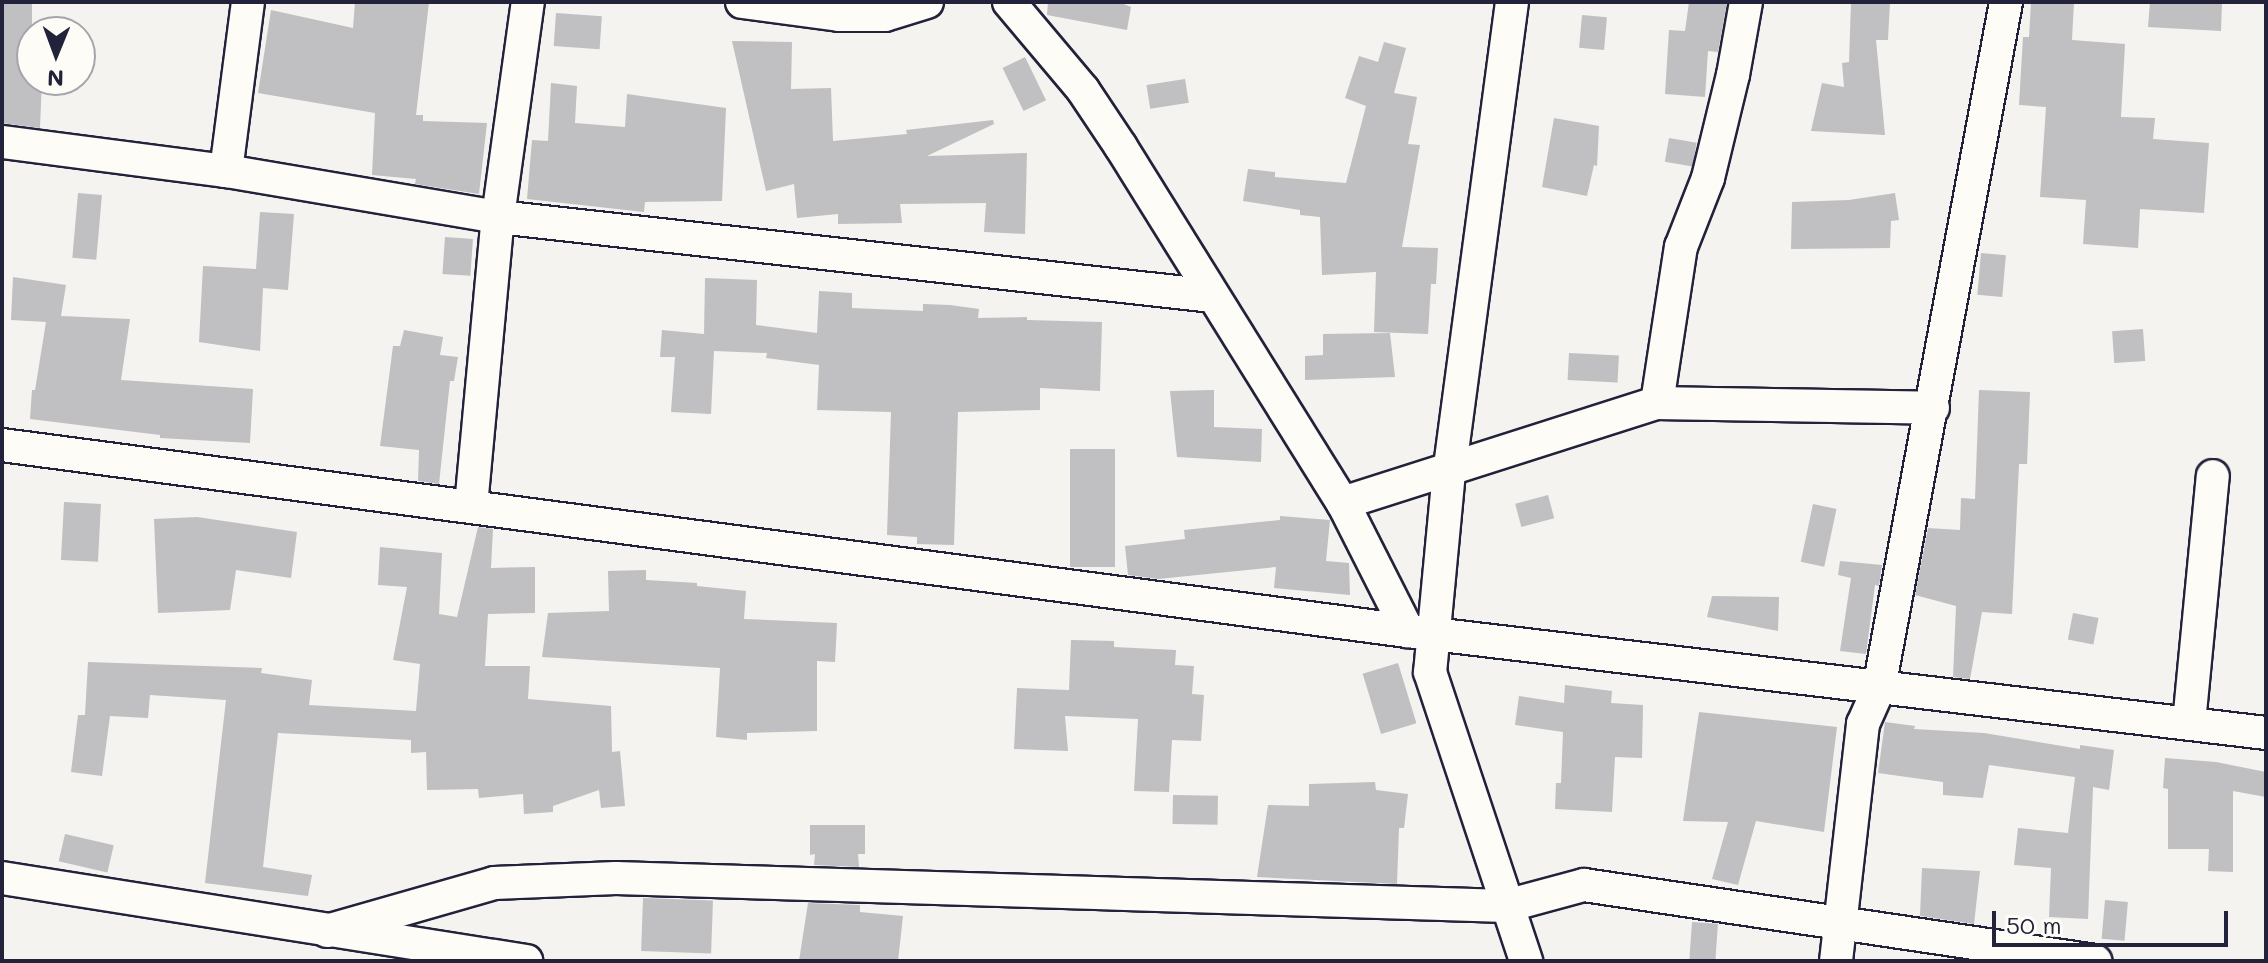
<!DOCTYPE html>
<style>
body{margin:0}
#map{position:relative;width:2268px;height:963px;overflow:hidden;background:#f4f3ef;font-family:Mali,sans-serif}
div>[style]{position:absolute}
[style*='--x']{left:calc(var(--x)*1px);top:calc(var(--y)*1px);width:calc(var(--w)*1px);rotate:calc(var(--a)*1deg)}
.building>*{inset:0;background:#c0bfc2;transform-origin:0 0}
.roads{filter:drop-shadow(2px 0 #22223b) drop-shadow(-2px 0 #22223b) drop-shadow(0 2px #22223b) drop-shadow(0 -2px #22223b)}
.minor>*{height:32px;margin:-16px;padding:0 16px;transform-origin:16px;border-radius:16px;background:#fdfcf7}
span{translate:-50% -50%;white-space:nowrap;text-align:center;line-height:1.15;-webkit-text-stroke:6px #fdfcf7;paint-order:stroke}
.frame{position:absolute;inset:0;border:4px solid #22223b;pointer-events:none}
.north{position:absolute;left:16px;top:16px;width:80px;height:80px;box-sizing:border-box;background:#fdfcf7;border:2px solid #a5a5ac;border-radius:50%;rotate:181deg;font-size:22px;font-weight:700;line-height:32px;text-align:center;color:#22223b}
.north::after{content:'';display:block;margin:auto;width:28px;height:36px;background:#22223b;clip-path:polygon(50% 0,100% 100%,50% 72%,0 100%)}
.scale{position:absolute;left:1992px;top:911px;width:236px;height:36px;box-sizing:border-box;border:4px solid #22223b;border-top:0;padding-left:10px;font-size:24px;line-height:28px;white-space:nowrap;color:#22223b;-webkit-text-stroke:6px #fdfcf7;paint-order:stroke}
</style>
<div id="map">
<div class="building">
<i style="clip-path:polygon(2px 2px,32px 2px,32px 80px,42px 80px,40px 128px,2px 123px)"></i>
<i style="clip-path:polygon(355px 2px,429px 2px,416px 115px,423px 115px,423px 121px,487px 123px,479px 194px,415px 184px,416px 179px,372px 175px,375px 113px,258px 93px,271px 10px,353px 28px)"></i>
<i style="clip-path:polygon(1048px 2px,1119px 2px,1131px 7px,1127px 30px,1047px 15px)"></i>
<i style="clip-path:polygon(1689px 2px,1727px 2px,1718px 52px,1708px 51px,1705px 97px,1665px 94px,1669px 30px,1685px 31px)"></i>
<i style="clip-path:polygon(1851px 2px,1890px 2px,1888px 40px,1876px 40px,1885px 135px,1811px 131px,1822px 83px,1844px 87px,1842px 63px,1849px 62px)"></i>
<i style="clip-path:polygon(2031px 2px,2074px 2px,2072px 40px,2125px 44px,2121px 117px,2155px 118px,2153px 139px,2209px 143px,2204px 213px,2140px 209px,2138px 248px,2083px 244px,2086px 200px,2040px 197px,2046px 107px,2019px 105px,2023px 37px,2029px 37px)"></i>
<i style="clip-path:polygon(2150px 2px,2222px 2px,2221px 31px,2148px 27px)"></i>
<i style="left:556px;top:13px;width:46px;height:33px;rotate:4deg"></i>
<i style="left:1582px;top:15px;width:25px;height:33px;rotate:5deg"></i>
<i style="clip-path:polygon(732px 41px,792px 42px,791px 89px,831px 88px,833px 141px,907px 134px,906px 130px,993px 120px,994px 124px,927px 156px,1027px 153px,1025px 234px,984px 232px,986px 203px,900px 204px,902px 223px,838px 224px,838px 214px,797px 218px,794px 184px,766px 191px)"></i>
<i style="clip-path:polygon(1384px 42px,1406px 48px,1394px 93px,1417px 97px,1408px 144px,1420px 145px,1402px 247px,1438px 248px,1436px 284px,1431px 284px,1428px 334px,1374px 332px,1376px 272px,1322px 275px,1320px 217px,1300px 215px,1300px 210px,1243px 201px,1248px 169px,1275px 172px,1275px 177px,1346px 183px,1366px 106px,1345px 98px,1359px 56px,1378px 62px)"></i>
<i style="left:1025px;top:57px;width:48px;height:25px;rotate:64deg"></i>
<i style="left:1185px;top:79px;width:24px;height:39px;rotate:81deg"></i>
<i style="clip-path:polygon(551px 83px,577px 86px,575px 123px,625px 127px,627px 94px,726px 108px,722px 201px,645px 202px,644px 212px,527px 199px,532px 140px,548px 141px)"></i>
<i style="clip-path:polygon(1554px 118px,1599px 126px,1597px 166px,1594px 165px,1587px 196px,1542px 187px)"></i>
<i style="left:1669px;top:138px;width:28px;height:24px;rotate:10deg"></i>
<i style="left:78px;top:193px;width:24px;height:65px;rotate:5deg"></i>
<i style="clip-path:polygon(1895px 193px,1899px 220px,1891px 221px,1890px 248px,1791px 249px,1792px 202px,1849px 200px)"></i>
<i style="clip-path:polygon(260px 212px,294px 214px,288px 290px,263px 288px,260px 351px,199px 342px,203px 266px,256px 269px)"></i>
<i style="left:445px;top:237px;width:28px;height:37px;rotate:4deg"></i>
<i style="left:1981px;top:253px;width:25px;height:42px;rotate:5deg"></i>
<i style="clip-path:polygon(13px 277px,66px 285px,61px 316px,130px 319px,121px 380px,253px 389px,250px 443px,160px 438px,160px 435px,30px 419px,32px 390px,35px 390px,46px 322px,11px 320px)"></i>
<i style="clip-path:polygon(705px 278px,757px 280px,756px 325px,817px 333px,819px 291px,852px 293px,852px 308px,923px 311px,923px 304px,950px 305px,979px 309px,978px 318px,1027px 317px,1027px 320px,1102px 322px,1100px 391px,1040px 388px,1040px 410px,958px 412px,954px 545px,917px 544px,917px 537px,887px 535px,891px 412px,817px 410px,819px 365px,766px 358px,767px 353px,714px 351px,711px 414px,671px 412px,675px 357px,660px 357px,662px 330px,704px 334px)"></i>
<i style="left:2143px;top:329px;width:32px;height:31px;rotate:86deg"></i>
<i style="clip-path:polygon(404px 330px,443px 337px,440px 355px,458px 357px,454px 381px,450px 381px,439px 484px,418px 481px,419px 450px,380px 446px,393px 346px,400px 346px)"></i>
<i style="clip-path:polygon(1390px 333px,1395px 377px,1305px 380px,1305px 356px,1323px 355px,1323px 334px)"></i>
<i style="left:1569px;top:353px;width:50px;height:27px;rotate:3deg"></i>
<i style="clip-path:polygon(1214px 390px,1214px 427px,1262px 429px,1261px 462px,1177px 457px,1170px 391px)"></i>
<i style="clip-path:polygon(1979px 390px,2030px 392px,2027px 464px,2019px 464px,2012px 614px,1982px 612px,1970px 679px,1953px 677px,1956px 606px,1915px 595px,1928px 528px,1960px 530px,1961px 498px,1975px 499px)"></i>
<i style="left:1070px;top:449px;width:45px;height:118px"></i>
<i style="left:1548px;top:495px;width:24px;height:34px;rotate:75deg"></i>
<i style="left:64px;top:502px;width:37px;height:58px;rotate:3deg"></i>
<i style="left:1813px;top:504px;width:24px;height:59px;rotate:12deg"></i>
<i style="clip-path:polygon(1280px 516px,1330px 520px,1326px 561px,1349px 563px,1350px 595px,1274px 588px,1276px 567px,1158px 579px,1128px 575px,1125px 546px,1185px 539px,1184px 530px,1280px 520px)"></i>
<i style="clip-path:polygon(197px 517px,297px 532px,291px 578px,236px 570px,230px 610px,158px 613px,154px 519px)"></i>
<i style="clip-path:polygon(478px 527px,493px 529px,491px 568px,535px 567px,535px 613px,488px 614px,485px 666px,530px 666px,528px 699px,611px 706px,612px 752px,620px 751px,625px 806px,601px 808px,599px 790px,553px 806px,553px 812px,524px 814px,523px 794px,479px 798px,478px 789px,427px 790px,426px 752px,411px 753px,411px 740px,278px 733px,263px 867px,312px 875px,308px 896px,205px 883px,226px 700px,150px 695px,148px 718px,110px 716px,102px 776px,71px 772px,78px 715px,85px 715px,88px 662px,262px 668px,261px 673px,312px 680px,309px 705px,416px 711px,420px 664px,393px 660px,407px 587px,378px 585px,380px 547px,442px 553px,439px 614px,457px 617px)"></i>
<i style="clip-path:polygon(1840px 561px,1882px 565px,1879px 586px,1875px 585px,1866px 654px,1840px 651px,1851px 578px,1838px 575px)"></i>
<i style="clip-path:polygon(646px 570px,646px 580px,697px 583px,697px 586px,746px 591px,744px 619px,837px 623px,835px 662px,817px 661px,817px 731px,747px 733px,747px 740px,716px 737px,720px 668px,542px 657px,548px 613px,609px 611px,608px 571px)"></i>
<i style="clip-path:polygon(1712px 596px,1779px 597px,1778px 631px,1707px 617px)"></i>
<i style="left:2073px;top:613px;width:26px;height:27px;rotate:11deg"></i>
<i style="clip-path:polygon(1071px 640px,1114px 641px,1114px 647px,1176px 650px,1175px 665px,1194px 666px,1192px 694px,1204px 695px,1201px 741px,1172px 740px,1169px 792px,1134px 791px,1138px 719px,1065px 716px,1068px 751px,1014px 749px,1017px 688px,1069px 690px)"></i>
<i style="left:1398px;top:663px;width:63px;height:37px;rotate:73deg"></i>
<i style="clip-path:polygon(1565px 685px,1612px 691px,1611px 703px,1643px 705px,1642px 758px,1615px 757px,1612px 812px,1555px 809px,1556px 783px,1561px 783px,1563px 732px,1515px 725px,1519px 696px,1564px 703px)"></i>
<i style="clip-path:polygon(1699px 712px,1837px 727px,1824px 832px,1756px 821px,1738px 885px,1712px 879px,1728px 822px,1683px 821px)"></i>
<i style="clip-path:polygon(1885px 722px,1915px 726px,1914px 729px,1984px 733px,2080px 749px,2080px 745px,2114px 750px,2109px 790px,2093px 787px,2088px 919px,2049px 917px,2051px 868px,2014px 865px,2018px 828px,2068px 833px,2075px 777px,1989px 765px,1983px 798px,1943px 795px,1943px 782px,1878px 773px)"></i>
<i style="clip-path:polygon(2165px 758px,2216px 762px,2266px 772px,2266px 797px,2233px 791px,2233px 872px,2208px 871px,2209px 849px,2168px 849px,2168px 789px,2163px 788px)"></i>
<i style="clip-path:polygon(1375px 782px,1376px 790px,1408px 794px,1404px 828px,1399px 828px,1397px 884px,1257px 877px,1268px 805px,1309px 806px,1309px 784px)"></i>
<i style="left:1173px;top:795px;width:45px;height:29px;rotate:1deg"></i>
<i style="clip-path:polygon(810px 825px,865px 825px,865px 854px,858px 854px,859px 867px,814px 865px,815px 854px,810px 855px)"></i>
<i style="left:65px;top:834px;width:50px;height:28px;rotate:13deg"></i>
<i style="clip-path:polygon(1922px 868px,1980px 871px,1974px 924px,1920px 916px)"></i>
<i style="left:643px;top:898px;width:70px;height:53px;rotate:2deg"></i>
<i style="left:2105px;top:900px;width:23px;height:39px;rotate:5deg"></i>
<i style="clip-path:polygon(808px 903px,860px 905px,860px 912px,903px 916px,898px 961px,799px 961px)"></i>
<i style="left:1692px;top:922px;width:26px;height:39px;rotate:4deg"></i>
</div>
<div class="roads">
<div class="minor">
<i style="--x:742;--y:2;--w:98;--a:7.6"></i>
<i style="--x:839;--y:15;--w:46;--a:0"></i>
<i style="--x:885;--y:15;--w:44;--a:-17.2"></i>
<i style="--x:1009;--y:2;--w:115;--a:49.9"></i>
<i style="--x:1083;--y:90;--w:69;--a:56.3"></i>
<i style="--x:1121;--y:147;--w:420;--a:58.1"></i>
<i style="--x:1343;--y:503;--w:144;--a:63.1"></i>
<i style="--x:1512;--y:2;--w:474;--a:97.6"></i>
<i style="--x:1449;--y:472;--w:201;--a:95.4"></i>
<i style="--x:1430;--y:672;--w:305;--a:71.6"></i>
<i style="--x:2;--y:142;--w:226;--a:7.4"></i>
<i style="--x:226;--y:171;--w:276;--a:9.6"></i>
<i style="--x:498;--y:217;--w:718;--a:6.31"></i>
<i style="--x:226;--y:171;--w:170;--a:-82.6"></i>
<i style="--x:1657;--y:403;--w:158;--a:-81.3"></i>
<i style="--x:1681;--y:247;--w:74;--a:-68.6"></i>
<i style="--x:1708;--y:178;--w:106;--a:-76.4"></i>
<i style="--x:1733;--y:75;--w:74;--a:-79.9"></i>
<i style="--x:2;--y:445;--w:1418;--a:7.54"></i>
<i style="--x:1408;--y:631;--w:864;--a:6.78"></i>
<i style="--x:1343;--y:503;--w:330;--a:-17.7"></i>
<i style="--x:1657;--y:403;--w:276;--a:1"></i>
<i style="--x:471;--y:506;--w:290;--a:-84.7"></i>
<i style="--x:498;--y:217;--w:217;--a:-82.1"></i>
<i style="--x:2189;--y:723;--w:248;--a:-84.5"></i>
<i style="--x:2;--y:878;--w:531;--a:9"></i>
<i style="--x:327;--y:931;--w:174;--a:-16"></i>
<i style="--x:494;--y:883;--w:122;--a:-2.3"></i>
<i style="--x:616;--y:878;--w:890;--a:1.8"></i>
<i style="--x:1506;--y:906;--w:81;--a:-15.1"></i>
<i style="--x:1584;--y:885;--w:517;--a:8.46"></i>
<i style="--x:1836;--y:961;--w:239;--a:-83.5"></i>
<i style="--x:1863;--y:724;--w:39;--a:-66"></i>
<i style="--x:1879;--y:688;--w:698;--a:-79.51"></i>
</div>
</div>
<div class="frame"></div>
<div class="north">N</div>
<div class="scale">50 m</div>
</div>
